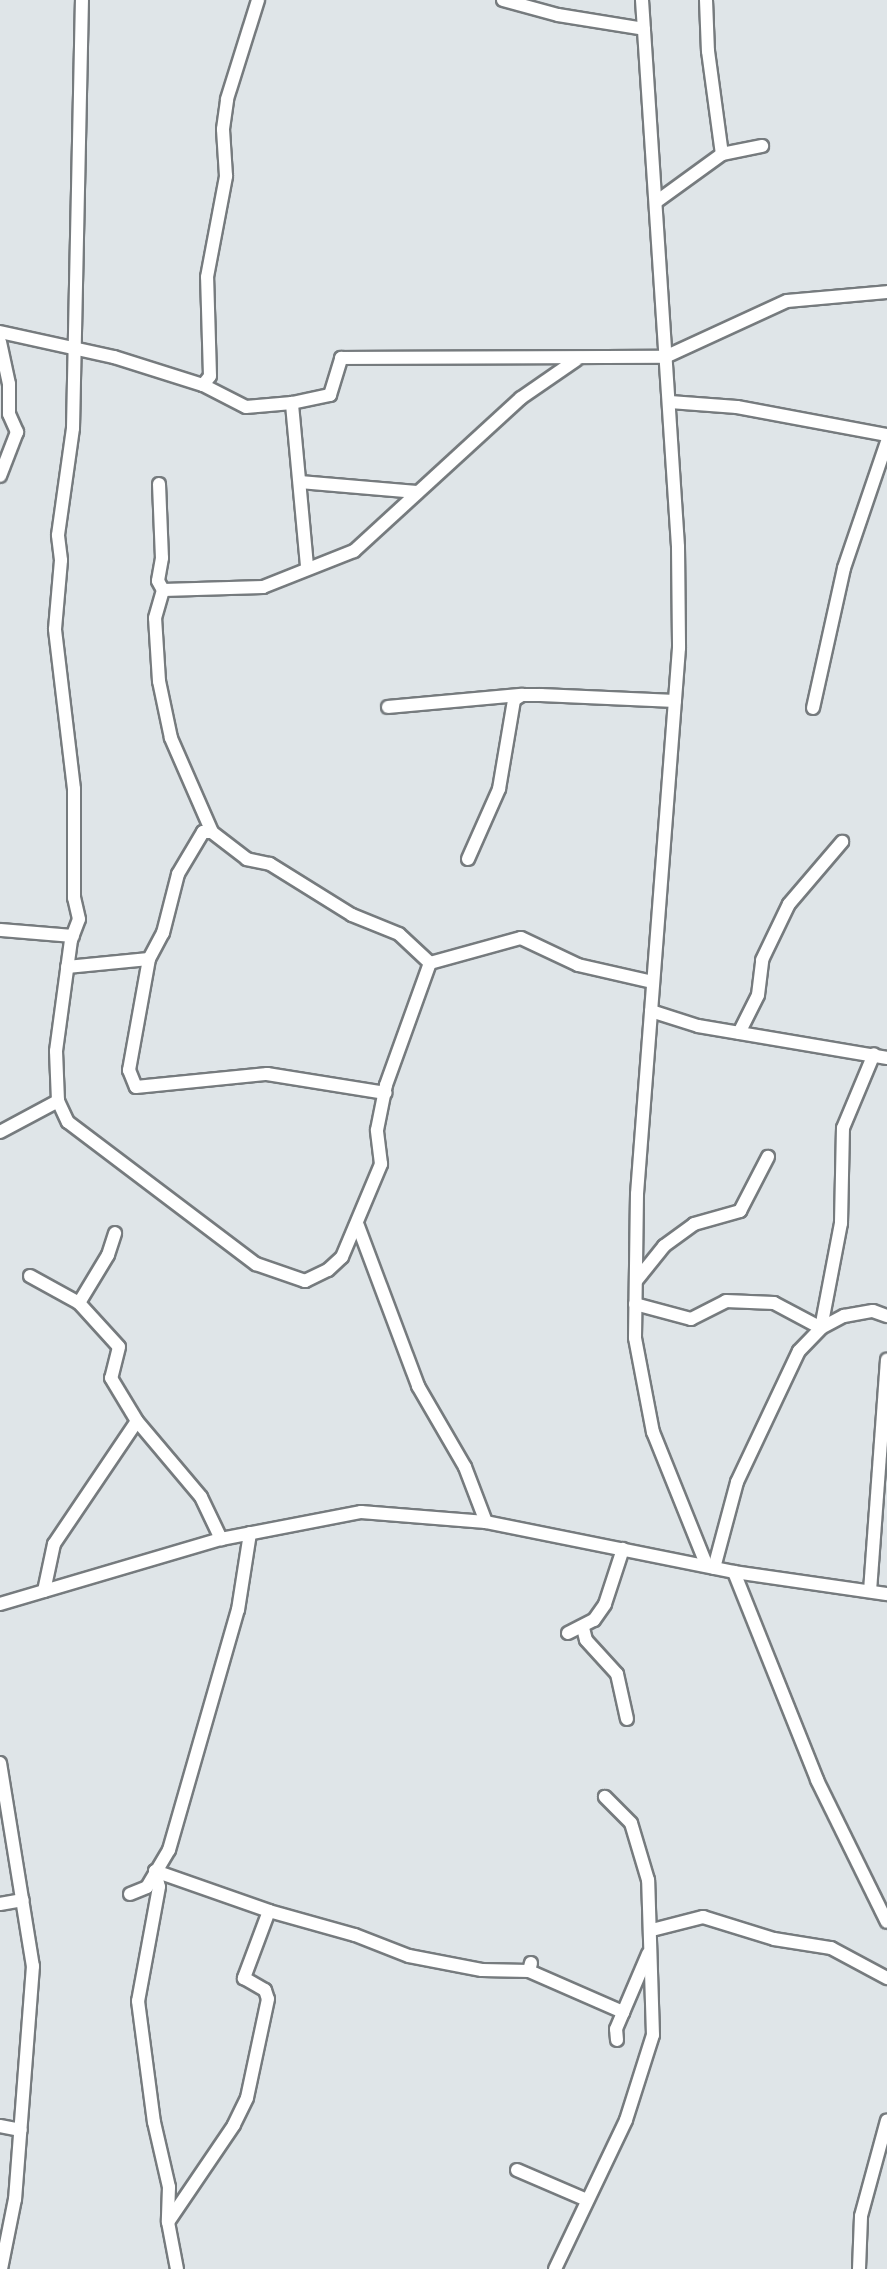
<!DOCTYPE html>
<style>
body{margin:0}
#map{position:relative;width:887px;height:2269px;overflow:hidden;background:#dfe5e8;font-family:Karla,sans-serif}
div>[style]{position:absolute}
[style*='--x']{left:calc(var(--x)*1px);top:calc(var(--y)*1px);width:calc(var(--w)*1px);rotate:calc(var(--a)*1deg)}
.roads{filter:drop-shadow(2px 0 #767b7e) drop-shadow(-2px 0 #767b7e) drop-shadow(0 2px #767b7e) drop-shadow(0 -2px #767b7e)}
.minor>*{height:12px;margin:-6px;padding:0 6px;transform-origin:6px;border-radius:6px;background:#fff}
span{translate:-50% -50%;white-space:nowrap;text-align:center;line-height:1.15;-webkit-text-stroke:6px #fff;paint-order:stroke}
</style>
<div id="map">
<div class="roads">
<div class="minor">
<i style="--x:503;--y:0;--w:57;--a:15.3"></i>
<i style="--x:558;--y:15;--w:87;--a:9.2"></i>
<i style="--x:642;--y:0;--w:548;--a:86.23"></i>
<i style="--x:678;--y:547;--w:101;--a:89.4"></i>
<i style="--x:679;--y:648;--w:548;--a:94.4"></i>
<i style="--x:637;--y:1194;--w:144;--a:90.8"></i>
<i style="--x:635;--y:1338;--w:96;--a:79.2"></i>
<i style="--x:653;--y:1432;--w:144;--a:68.1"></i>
<i style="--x:706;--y:0;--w:51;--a:87.8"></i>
<i style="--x:708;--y:51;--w:104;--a:82.3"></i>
<i style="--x:656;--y:202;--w:82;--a:-36"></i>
<i style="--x:722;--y:154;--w:41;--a:-11.3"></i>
<i style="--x:0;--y:332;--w:117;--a:12.4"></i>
<i style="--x:114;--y:357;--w:93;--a:17.5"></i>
<i style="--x:203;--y:385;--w:48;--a:27.1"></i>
<i style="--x:246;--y:407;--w:46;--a:-5"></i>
<i style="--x:0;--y:342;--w:43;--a:77.9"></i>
<i style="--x:9;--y:384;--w:30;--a:90"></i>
<i style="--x:9;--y:414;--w:20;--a:66"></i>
<i style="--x:17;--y:432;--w:47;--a:111.1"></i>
<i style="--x:203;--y:385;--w:11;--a:-52"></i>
<i style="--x:210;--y:376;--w:99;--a:-91.7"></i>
<i style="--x:207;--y:277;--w:103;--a:-79.3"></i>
<i style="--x:226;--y:176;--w:47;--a:-93.7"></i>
<i style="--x:223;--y:129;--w:30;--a:-82"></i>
<i style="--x:227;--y:99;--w:104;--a:-72.6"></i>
<i style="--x:670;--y:402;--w:67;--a:4.3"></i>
<i style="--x:737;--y:407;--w:153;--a:10.6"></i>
<i style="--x:300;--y:482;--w:117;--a:4.9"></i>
<i style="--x:159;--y:484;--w:74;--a:87.7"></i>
<i style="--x:162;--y:558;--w:23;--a:100"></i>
<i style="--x:158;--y:581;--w:10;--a:61"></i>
<i style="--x:307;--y:566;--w:164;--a:-95.3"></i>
<i style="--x:292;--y:403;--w:39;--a:-12"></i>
<i style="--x:330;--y:395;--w:39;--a:-73"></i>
<i style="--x:341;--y:358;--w:324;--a:-0.2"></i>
<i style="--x:665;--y:357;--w:134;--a:-24.7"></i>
<i style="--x:787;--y:301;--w:100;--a:-5.1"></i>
<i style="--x:388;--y:707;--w:134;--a:-5.2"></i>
<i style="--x:813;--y:708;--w:143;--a:-77.5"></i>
<i style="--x:844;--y:568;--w:133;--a:-71.2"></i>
<i style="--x:468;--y:859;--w:77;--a:-66.1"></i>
<i style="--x:499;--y:789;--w:90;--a:-80.4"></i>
<i style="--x:514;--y:700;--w:9;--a:-32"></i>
<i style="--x:522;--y:695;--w:19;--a:0"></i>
<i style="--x:541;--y:695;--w:134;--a:2.6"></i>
<i style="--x:0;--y:930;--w:73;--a:4.7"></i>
<i style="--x:149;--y:959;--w:113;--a:100.2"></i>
<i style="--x:129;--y:1070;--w:18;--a:68"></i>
<i style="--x:136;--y:1087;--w:132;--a:-5.7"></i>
<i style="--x:267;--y:1074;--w:120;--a:9.1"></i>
<i style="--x:430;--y:963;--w:94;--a:-15.4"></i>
<i style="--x:521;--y:938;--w:63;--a:25.3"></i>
<i style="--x:578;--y:965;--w:77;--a:12.8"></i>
<i style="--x:67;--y:967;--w:82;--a:-5.6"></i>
<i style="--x:149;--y:959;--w:30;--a:-62"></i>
<i style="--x:163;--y:933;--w:61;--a:-75.7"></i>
<i style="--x:178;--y:874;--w:49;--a:-59.2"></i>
<i style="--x:203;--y:832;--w:9;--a:0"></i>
<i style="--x:212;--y:832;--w:103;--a:-113.6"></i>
<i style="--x:171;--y:738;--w:58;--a:-101.9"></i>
<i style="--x:159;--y:681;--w:63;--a:-93.6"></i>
<i style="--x:155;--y:618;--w:29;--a:-74"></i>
<i style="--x:163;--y:590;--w:100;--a:-1.7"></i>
<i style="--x:263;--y:587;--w:98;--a:-21.6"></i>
<i style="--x:354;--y:551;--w:226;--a:-42.5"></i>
<i style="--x:521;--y:398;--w:67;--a:-34.6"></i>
<i style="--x:651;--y:1011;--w:49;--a:17.7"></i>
<i style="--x:698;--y:1026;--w:192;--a:9.6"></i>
<i style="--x:739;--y:1033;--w:42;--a:-63.4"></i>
<i style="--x:758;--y:995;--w:35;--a:-83"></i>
<i style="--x:762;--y:960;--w:62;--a:-64.3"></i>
<i style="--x:789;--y:904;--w:82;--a:-49.5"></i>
<i style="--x:58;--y:1101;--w:23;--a:65"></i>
<i style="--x:68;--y:1122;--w:236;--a:37.1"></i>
<i style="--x:256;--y:1264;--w:52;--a:19.1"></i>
<i style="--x:305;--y:1281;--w:25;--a:-26"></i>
<i style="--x:328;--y:1270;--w:19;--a:-43"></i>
<i style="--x:342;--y:1257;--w:101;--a:-67.2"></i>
<i style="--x:381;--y:1164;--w:34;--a:-97"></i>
<i style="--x:377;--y:1130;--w:46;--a:-78.7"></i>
<i style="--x:386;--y:1085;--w:130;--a:-70.2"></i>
<i style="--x:430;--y:963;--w:42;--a:-136.9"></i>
<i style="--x:399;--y:934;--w:51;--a:-158"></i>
<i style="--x:352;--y:915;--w:97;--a:-148.1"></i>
<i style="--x:270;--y:864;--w:24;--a:-168"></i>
<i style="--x:247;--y:859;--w:44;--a:-142.4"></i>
<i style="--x:0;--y:1132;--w:66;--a:-28.1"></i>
<i style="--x:58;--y:1101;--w:50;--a:-92.3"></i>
<i style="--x:56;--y:1051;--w:112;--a:-82.3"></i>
<i style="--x:71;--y:940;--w:22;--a:-69"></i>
<i style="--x:79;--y:919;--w:22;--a:-103"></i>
<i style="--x:74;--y:898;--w:109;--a:-90"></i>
<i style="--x:74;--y:789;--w:161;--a:-96.8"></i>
<i style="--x:55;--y:629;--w:69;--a:-85"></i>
<i style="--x:61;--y:560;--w:25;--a:-97"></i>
<i style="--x:58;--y:535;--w:108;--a:-82"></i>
<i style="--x:73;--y:428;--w:428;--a:-88.8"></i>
<i style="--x:358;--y:1226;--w:171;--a:69.4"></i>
<i style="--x:418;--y:1386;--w:94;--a:59.9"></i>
<i style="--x:465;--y:1467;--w:59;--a:69.1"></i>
<i style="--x:30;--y:1276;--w:56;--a:28.9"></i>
<i style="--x:79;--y:1303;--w:56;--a:-58.9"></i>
<i style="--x:108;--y:1255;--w:23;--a:-72"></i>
<i style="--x:636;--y:1281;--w:45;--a:-51.3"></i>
<i style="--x:664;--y:1246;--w:37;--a:-36"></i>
<i style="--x:694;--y:1224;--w:48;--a:-15.8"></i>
<i style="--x:740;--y:1211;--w:61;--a:-62.6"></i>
<i style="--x:79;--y:1303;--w:59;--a:47.7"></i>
<i style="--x:119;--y:1347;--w:32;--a:104"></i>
<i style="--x:111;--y:1378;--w:50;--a:58.8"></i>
<i style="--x:137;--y:1421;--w:99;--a:49.9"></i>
<i style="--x:201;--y:1497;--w:47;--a:64.5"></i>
<i style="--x:635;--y:1304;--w:58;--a:15"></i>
<i style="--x:691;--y:1319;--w:39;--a:-27"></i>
<i style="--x:726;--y:1301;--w:48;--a:2.4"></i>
<i style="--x:774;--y:1303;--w:53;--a:28"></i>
<i style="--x:821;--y:1328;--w:107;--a:-79.2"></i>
<i style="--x:841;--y:1223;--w:95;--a:-88.8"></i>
<i style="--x:843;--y:1128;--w:80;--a:-67.3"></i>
<i style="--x:714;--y:1568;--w:89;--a:-75"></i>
<i style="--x:737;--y:1482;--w:145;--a:-64.7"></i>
<i style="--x:799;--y:1351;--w:32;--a:-46"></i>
<i style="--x:821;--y:1328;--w:26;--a:-28"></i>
<i style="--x:844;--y:1316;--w:29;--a:-10"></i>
<i style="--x:873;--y:1311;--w:15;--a:20"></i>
<i style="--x:734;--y:1572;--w:224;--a:68.2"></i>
<i style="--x:817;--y:1780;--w:158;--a:63.8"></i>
<i style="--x:44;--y:1591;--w:48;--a:-78"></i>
<i style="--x:54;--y:1544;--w:148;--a:-56"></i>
<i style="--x:870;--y:1591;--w:232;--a:-85.8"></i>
<i style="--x:0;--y:1604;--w:230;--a:-16.4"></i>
<i style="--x:221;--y:1539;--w:143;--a:-10.9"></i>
<i style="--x:361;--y:1512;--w:125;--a:4.6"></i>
<i style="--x:486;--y:1522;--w:253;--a:11.4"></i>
<i style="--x:734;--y:1572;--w:155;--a:8.2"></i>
<i style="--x:583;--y:1628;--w:12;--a:76"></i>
<i style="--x:586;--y:1640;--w:46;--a:47.6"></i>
<i style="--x:617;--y:1674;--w:46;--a:77.5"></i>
<i style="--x:568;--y:1633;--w:29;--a:-27"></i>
<i style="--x:594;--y:1620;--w:19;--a:-55"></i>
<i style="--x:605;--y:1604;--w:58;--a:-71.9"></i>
<i style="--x:0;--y:1763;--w:206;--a:80.8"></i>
<i style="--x:33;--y:1966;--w:234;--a:94.4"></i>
<i style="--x:15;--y:2199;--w:71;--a:101.3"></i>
<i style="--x:155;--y:1871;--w:121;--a:19.3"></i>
<i style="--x:269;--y:1911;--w:72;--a:110.5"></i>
<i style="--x:244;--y:1978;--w:24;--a:30"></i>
<i style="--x:265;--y:1990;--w:9;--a:72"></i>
<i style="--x:268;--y:1999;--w:101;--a:102"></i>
<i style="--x:247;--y:2098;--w:30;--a:116"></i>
<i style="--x:234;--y:2125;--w:117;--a:124.2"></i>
<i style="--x:155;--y:1871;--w:16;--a:76"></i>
<i style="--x:159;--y:1887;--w:116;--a:100.4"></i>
<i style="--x:138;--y:2001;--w:122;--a:82.5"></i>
<i style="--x:154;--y:2122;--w:67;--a:77"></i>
<i style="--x:169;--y:2187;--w:35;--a:92"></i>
<i style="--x:168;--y:2222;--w:48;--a:79.2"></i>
<i style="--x:130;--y:1894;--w:18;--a:-22"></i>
<i style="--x:147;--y:1887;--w:43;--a:-59.3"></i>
<i style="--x:169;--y:1850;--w:250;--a:-74"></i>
<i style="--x:238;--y:1610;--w:78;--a:-81.1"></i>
<i style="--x:0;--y:1904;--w:23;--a:-10"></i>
<i style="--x:269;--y:1911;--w:89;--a:15.6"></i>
<i style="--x:355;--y:1935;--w:58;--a:21.3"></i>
<i style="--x:409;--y:1956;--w:74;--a:10.9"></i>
<i style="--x:482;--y:1970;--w:47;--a:1.2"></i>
<i style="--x:652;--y:1930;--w:53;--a:-14.3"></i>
<i style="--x:703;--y:1917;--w:74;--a:17.2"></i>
<i style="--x:774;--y:1939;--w:58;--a:9"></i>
<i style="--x:831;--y:1948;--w:64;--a:28.2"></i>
<i style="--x:531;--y:1963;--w:8;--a:104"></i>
<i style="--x:529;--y:1971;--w:103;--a:23.6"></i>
<i style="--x:617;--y:2040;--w:11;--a:-95"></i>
<i style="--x:616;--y:2029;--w:82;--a:-66.9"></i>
<i style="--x:0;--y:2126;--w:21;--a:11"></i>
<i style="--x:517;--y:2170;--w:76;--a:23.2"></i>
<i style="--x:555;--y:2269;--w:165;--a:-64.5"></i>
<i style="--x:626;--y:2120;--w:89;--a:-72.4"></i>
<i style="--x:653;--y:2035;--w:155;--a:-91.8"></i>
<i style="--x:648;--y:1880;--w:59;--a:-106.6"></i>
<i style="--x:631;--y:1823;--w:37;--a:-135"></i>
<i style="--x:859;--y:2269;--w:53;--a:-87.8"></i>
<i style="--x:861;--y:2216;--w:99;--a:-74.8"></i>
</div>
</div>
</div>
